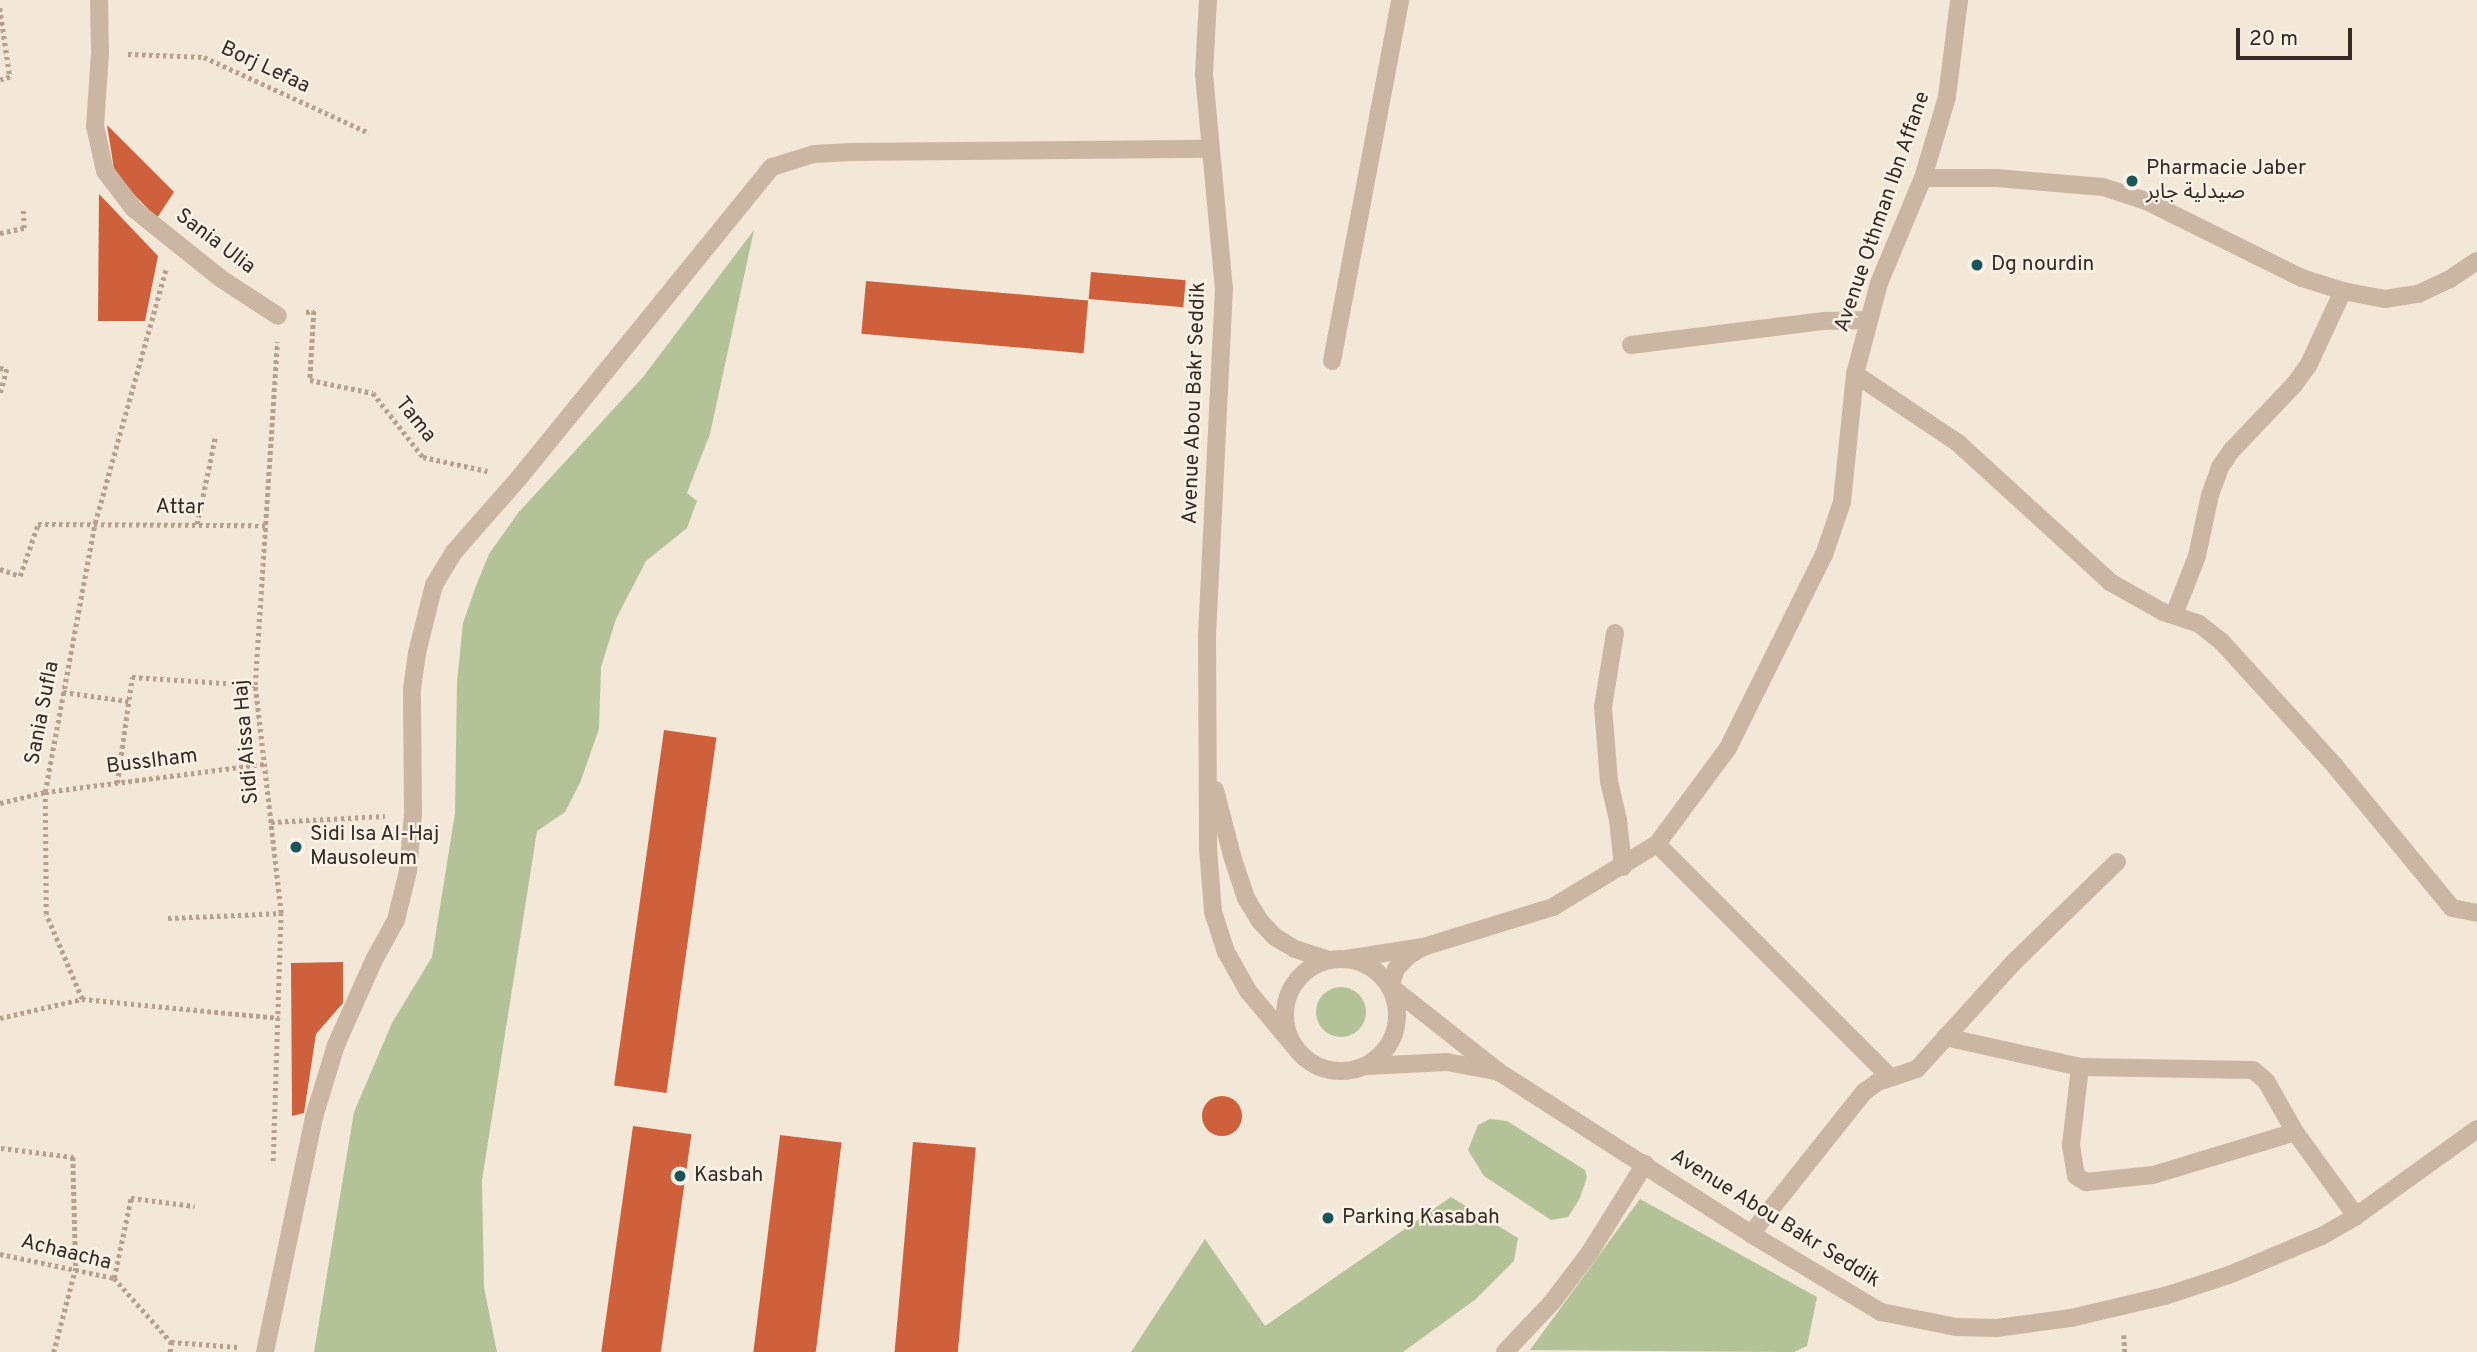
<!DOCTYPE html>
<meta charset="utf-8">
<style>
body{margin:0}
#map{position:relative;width:2477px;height:1352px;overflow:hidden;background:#f3e7d8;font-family:Overpass,"Noto Sans Arabic",sans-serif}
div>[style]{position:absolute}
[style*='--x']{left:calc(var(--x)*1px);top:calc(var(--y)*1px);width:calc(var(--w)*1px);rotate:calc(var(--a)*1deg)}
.green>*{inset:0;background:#b3c397}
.round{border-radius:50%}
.building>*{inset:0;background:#ce613b;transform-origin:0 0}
.path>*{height:4.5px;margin-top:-2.25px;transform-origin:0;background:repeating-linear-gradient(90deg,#b7a08e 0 3.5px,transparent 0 7px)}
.minor>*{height:18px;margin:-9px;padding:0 9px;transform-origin:9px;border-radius:9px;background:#cbb6a3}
.minor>.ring{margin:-9px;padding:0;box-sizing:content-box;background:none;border:18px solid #cbb6a3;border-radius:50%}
.dots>*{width:19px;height:19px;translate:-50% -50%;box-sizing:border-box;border:4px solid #faf1e5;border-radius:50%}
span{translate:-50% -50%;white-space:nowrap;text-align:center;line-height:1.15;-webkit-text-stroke:5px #faf1e5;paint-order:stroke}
.street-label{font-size:21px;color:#362b26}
.poi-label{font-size:21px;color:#362b26}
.left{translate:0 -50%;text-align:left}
.scale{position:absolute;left:2236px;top:28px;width:116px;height:32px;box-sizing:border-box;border:4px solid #362b26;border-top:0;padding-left:9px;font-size:21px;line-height:24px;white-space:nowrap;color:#362b26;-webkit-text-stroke:5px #faf1e5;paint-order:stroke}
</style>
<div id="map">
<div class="green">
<i style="clip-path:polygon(754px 230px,710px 434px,687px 493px,697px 501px,687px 528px,646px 561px,616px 619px,601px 667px,599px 729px,580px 783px,565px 812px,537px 831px,482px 1180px,484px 1287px,497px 1352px,314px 1352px,354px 1112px,392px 1023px,432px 957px,455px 813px,457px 682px,463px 623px,476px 586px,489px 554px,518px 513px,643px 377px)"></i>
<i class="round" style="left:1316px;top:987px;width:50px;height:50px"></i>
<i style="clip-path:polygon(1490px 1119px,1507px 1121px,1585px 1170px,1587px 1177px,1580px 1198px,1568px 1217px,1551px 1220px,1484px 1176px,1468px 1150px,1478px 1125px)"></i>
<i style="clip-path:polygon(1451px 1197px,1518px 1238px,1514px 1261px,1476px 1299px,1403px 1352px,1131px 1352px,1205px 1239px,1265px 1326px)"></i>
<i style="clip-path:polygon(1640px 1199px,1817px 1297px,1807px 1346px,1794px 1352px,1530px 1350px)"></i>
</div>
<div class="building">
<i style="clip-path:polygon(107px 125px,174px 192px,157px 218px,115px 175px)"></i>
<i style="clip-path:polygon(99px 194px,158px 256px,145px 321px,98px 321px)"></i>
<i style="left:1091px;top:272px;width:95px;height:27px;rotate:5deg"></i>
<i style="left:866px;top:281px;width:223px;height:53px;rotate:5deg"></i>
<i style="left:664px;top:730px;width:53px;height:359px;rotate:8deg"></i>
<i style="clip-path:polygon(343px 962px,343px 1003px,316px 1034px,304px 1113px,292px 1116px,291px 963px)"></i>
<i class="round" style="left:1202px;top:1096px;width:40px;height:40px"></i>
<i style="left:633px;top:1126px;width:59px;height:228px;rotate:8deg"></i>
<i style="left:780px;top:1135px;width:62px;height:219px;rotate:7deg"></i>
<i style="left:913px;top:1142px;width:63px;height:211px;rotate:5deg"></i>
</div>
<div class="path">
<i style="--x:0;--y:8;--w:70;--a:81.8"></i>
<i style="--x:10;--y:77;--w:10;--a:163"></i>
<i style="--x:128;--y:54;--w:76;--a:2.3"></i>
<i style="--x:204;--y:57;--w:182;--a:24.7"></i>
<i style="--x:0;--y:233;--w:25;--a:-12"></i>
<i style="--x:24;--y:228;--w:20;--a:-93"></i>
<i style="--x:306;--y:312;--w:8;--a:-7"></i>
<i style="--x:314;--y:311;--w:69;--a:93.3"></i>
<i style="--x:310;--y:380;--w:64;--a:11.7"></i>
<i style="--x:373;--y:393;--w:81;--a:52"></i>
<i style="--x:423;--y:457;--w:66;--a:12.3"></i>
<i style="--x:0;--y:368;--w:7;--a:8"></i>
<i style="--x:7;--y:369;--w:27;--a:105"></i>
<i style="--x:197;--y:524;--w:88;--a:-78.2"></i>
<i style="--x:0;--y:569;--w:21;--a:19"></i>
<i style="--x:20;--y:576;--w:55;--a:-70.9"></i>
<i style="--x:38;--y:524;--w:228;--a:0.3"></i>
<i style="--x:63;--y:692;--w:66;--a:7.9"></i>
<i style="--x:117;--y:783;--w:107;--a:-81.9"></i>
<i style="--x:132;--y:677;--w:123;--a:3.7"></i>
<i style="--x:0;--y:803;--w:46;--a:-13.7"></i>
<i style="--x:45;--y:792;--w:221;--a:-7.3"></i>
<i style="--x:271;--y:822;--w:114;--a:-3"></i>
<i style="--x:168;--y:918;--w:113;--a:-2.5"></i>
<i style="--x:82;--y:999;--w:92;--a:-113"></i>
<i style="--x:46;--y:914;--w:122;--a:-90.5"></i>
<i style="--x:45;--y:792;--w:274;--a:-79.5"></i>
<i style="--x:95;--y:523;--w:264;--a:-74.4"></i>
<i style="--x:0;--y:1018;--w:84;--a:-13"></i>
<i style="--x:82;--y:999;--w:198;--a:5.5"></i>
<i style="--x:1;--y:1148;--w:73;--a:7.1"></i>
<i style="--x:73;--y:1157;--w:111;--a:88.5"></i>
<i style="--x:76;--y:1268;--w:87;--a:104.7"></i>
<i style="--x:273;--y:1161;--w:248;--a:-88.2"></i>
<i style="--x:281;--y:913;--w:229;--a:-96.5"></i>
<i style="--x:255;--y:685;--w:344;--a:-86.3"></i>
<i style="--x:0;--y:1254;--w:116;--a:11.9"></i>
<i style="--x:114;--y:1278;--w:86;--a:48.3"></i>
<i style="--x:171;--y:1342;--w:67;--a:4.3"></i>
<i style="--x:114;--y:1278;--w:82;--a:-78"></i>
<i style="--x:131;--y:1198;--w:64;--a:7.1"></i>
<i style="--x:2124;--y:1335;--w:17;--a:87"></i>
<i style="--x:170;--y:1352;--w:10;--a:-84"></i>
</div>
<div class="minor">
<i style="--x:99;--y:0;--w:53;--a:88.9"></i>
<i style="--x:100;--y:53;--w:73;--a:93.9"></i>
<i style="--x:95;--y:126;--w:46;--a:77.5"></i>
<i style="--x:105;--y:171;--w:48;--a:52.7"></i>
<i style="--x:134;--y:209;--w:110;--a:38.7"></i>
<i style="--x:220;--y:278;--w:69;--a:33.2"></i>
<i style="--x:1208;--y:0;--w:74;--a:93.1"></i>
<i style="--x:1204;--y:74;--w:215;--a:84.7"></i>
<i style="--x:1224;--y:288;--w:349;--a:92.8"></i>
<i style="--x:1207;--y:637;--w:211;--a:89.7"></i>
<i style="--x:1208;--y:848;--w:64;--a:85.5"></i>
<i style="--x:1213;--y:912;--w:40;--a:72"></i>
<i style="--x:1225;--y:950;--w:47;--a:60.7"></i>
<i style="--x:1248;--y:991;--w:72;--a:50.1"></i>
<i style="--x:1923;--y:178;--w:74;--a:0"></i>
<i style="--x:1997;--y:178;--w:106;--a:4.9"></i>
<i style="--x:2103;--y:187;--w:45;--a:18"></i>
<i style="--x:2146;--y:201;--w:174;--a:26.3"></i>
<i style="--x:2302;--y:278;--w:43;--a:17.6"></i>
<i style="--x:2343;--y:291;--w:43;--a:10.8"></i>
<i style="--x:2385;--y:299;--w:33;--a:-9"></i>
<i style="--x:2418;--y:294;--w:35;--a:-25"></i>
<i style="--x:2450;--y:279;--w:32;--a:-34"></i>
<i style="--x:1631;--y:345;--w:195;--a:-7.1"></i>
<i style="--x:1825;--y:321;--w:44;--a:-1.3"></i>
<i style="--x:1332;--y:361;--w:367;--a:-79.3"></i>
<i style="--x:1855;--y:374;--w:124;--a:33.8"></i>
<i style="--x:1958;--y:443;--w:206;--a:42.4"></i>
<i style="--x:2110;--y:582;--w:61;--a:29.5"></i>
<i style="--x:2163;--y:612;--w:38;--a:18"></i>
<i style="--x:2199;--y:624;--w:28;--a:38"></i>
<i style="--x:2221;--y:641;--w:169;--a:47.6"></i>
<i style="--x:2335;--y:766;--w:184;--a:50.5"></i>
<i style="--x:2452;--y:908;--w:25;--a:11"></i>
<i style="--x:2174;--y:615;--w:63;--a:-68.7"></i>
<i style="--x:2197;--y:556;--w:62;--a:-78"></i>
<i style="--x:2210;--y:495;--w:30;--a:-70"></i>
<i style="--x:2220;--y:467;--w:21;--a:-55"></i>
<i style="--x:2232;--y:450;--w:90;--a:-46.4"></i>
<i style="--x:2294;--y:385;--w:24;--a:-54"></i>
<i style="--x:2308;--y:366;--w:83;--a:-65"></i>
<i style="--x:1615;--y:633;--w:75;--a:99.2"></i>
<i style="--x:1603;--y:707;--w:74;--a:85.4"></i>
<i style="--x:1609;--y:781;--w:40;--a:77"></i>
<i style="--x:1618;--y:820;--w:47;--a:83.9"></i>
<i style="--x:1215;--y:790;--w:71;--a:75.4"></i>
<i style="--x:1233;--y:859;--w:41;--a:71.6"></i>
<i style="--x:1246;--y:898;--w:27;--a:59"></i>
<i style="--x:1260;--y:921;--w:22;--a:47"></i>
<i style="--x:1275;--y:937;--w:23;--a:31"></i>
<i style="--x:1295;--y:949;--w:36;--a:18"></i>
<i style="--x:1657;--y:844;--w:330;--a:45"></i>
<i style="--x:1423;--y:947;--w:17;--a:149"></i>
<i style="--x:1408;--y:956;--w:18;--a:133"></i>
<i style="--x:1396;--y:969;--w:18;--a:109"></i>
<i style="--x:1390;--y:986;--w:139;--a:38.3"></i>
<i style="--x:1499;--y:1072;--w:300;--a:32.7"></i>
<i style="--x:1751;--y:1234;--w:152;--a:31"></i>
<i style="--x:1881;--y:1312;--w:76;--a:11.3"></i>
<i style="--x:1956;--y:1327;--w:41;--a:1.4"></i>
<i style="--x:1997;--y:1328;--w:75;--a:-7.7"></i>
<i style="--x:2071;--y:1318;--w:97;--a:-13.2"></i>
<i style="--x:2165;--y:1296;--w:67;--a:-18.2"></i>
<i style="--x:2229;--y:1275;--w:101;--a:-22.8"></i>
<i style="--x:2322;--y:1236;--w:39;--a:-30"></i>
<i style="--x:2356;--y:1216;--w:149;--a:-35.7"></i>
<i style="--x:1346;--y:959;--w:78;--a:-8.9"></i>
<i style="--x:1423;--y:947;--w:136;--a:-17.1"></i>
<i style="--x:1553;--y:907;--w:122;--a:-31.2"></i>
<i style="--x:1657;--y:844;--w:119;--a:-53.5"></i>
<i style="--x:1728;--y:748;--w:216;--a:-63.6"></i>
<i style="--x:1824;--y:555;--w:56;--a:-71.2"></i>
<i style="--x:1842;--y:502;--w:129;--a:-84.2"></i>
<i style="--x:1855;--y:374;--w:94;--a:-75.2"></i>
<i style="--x:1879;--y:283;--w:114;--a:-67.3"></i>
<i style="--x:1923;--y:178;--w:84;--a:-73.5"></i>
<i style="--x:1947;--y:97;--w:98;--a:-82.9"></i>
<i class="ring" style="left:1285px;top:959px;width:94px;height:94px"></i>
<i style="--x:1945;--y:1037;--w:138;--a:12.5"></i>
<i style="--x:2080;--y:1067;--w:173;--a:1"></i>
<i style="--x:2253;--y:1070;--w:17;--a:40"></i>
<i style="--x:2266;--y:1081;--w:59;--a:60.4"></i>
<i style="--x:2295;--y:1132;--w:104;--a:54"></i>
<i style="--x:1367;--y:1066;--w:80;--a:-2.9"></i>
<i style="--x:1447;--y:1062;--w:49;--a:10.6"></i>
<i style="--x:2080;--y:1067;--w:79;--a:96.6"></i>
<i style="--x:2071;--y:1145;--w:31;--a:81"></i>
<i style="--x:2076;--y:1176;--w:12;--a:31"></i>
<i style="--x:2086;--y:1182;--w:67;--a:-6"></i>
<i style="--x:2153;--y:1175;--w:148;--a:-16.8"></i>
<i style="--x:1751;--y:1234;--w:181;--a:-51.5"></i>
<i style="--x:1864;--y:1092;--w:17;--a:-36"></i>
<i style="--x:1878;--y:1082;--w:41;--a:-18.4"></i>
<i style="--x:1917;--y:1069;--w:143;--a:-47.8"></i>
<i style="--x:2013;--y:963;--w:145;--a:-44.2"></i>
<i style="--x:265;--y:1352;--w:240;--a:-78.2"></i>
<i style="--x:314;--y:1117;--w:75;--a:-73"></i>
<i style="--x:336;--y:1045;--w:93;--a:-65.9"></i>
<i style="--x:374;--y:960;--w:46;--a:-61.2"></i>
<i style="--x:396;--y:920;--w:50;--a:-76.2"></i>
<i style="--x:408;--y:871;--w:57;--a:-85"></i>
<i style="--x:413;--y:814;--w:125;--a:-90.5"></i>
<i style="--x:412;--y:689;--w:36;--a:-82"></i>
<i style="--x:417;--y:653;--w:70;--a:-76"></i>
<i style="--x:434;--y:585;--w:39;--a:-59"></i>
<i style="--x:454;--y:552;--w:98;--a:-48.7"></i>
<i style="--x:519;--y:478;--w:401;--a:-50.9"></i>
<i style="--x:772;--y:167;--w:44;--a:-17.2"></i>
<i style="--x:814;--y:154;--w:33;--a:-3"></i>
<i style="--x:847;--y:152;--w:363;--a:-0.5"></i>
<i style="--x:1505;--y:1352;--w:70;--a:-46.7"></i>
<i style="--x:1553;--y:1301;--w:61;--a:-52.9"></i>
<i style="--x:1590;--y:1252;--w:104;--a:-58"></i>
</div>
<div class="dots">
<i style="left:2132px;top:181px;background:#19555a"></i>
<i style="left:1977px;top:265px;background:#19555a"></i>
<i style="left:296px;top:847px;background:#19555a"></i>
<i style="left:680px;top:1176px;background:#19555a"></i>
<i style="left:1328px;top:1218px;background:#19555a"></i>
</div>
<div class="street-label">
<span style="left:265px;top:68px;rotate:25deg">Borj Lefaa</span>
<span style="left:1883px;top:212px;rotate:-71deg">Avenue Othman Ibn Affane</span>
<span style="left:215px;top:242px;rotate:37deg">Sania Ulia</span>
<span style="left:1195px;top:403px;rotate:-88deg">Avenue Abou Bakr Seddik</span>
<span style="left:415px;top:420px;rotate:51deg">Tama</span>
<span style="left:180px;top:508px;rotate:1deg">Attar</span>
<span style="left:43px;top:713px;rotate:-79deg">Sania Sufla</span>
<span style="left:247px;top:742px;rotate:-95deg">Sidi Aissa Haj</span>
<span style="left:152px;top:762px;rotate:-7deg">Busslham</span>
<span style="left:1775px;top:1219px;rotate:32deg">Avenue Abou Bakr Seddik</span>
<span style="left:66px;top:1253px;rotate:14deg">Achaacha</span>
</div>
<div class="poi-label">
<span class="left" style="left:2146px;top:181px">Pharmacie Jaber<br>صيدلية جابر</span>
<span class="left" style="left:1991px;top:265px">Dg nourdin</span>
<span class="left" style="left:310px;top:847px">Sidi Isa Al-Haj<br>Mausoleum</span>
<span class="left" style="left:694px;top:1176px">Kasbah</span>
<span class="left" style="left:1342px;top:1218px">Parking Kasabah</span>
</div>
<div class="scale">20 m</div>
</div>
